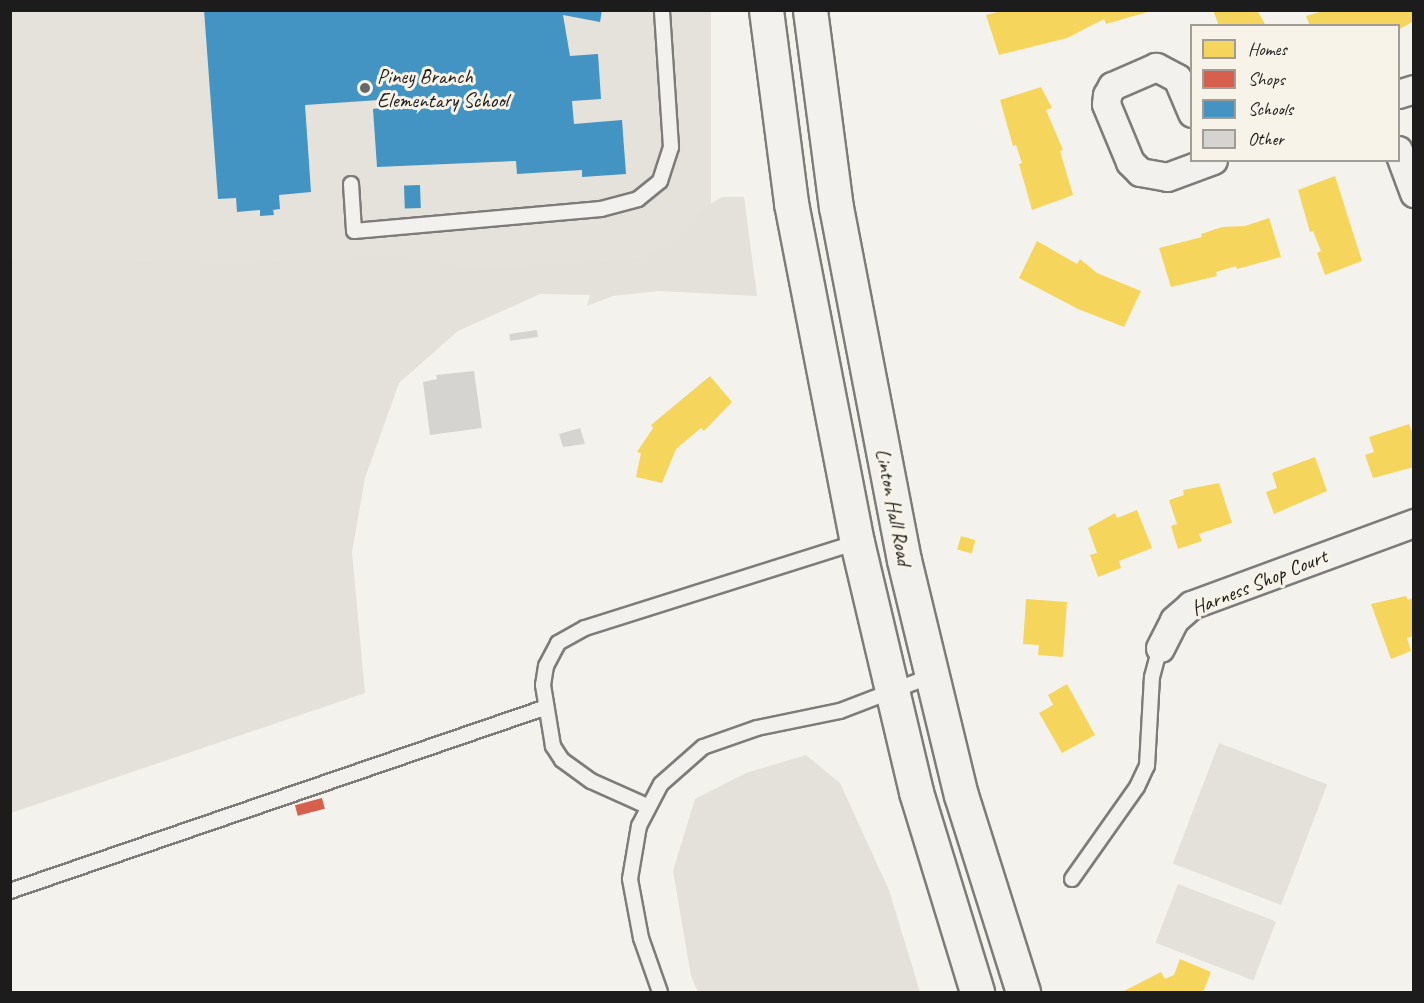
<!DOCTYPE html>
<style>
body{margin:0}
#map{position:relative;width:1424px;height:1003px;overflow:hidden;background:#f4f2ec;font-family:Caveat,sans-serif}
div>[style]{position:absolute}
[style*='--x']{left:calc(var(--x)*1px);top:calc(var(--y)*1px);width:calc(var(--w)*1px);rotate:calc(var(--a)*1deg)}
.built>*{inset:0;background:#e4e2da;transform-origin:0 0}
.green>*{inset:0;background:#e4e1da;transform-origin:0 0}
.homes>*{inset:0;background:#f6d55c;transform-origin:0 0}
.shops>*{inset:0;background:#d6604d;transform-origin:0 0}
.schools>*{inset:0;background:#4393c3;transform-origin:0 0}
.building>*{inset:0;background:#d5d4d0;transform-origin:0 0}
.roads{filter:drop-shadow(2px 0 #7d7c7a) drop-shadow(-2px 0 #7d7c7a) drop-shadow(0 2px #7d7c7a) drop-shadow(0 -2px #7d7c7a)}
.service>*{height:14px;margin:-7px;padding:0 7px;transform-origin:7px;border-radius:7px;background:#f2f1ed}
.minor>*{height:27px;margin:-13.5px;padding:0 13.5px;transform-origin:13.5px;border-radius:13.5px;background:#f2f1ed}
.primary>*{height:33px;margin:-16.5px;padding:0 16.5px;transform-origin:16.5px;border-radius:16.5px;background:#f2f1ed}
.dots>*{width:16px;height:16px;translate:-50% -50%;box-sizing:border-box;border:3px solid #f7f3e8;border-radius:50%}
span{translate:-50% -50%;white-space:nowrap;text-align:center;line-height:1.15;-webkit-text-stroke:6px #f7f3e8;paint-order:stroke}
.poi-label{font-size:21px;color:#1c1c1c}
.left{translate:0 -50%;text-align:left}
.street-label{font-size:21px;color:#1c1c1c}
.frame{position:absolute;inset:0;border:12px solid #1c1c1c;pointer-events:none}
.legend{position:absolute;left:1190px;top:24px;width:210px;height:138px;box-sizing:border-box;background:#f7f3e8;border:2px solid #9f9d96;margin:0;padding:8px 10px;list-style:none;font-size:18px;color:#1c1c1c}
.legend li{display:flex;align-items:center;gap:12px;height:30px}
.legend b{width:30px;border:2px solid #9f9d96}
</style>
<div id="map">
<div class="built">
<i style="left:11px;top:11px;width:700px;height:276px"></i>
</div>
<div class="green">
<i style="clip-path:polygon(722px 197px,744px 197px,757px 296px,658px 291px,613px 296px,587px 306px,590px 295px,540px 294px,458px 331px,399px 383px,365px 478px,352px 552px,365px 693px,11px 813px,11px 258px,235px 264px,397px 255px,461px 266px,565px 265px,643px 258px,663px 246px,699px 211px)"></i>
<i style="left:1219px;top:743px;width:116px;height:129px;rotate:21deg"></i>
<i style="clip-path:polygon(806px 755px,840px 783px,889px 890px,920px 992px,698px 992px,691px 976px,673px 871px,695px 799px,746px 773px)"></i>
<i style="left:1178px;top:884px;width:105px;height:63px;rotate:21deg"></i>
</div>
<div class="homes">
<i style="clip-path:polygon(1005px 10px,1151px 10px,1151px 11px,1106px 24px,1104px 19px,1067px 38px,999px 55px,986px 15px)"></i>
<i style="clip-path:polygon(1213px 10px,1257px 10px,1266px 26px,1219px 26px)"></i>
<i style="clip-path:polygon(1326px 10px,1414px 10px,1414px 21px,1398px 30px,1398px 26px,1310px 26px,1306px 16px)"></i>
<i style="clip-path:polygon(1041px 87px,1052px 108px,1046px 110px,1063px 150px,1060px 151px,1073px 195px,1032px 210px,1019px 164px,1022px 163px,1016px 145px,1013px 146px,1000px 100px)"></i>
<i style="clip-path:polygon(1335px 176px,1362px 261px,1325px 275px,1317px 253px,1321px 251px,1313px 231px,1310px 232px,1298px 190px)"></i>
<i style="clip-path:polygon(1269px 218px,1281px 257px,1237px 269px,1236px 266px,1216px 272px,1217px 276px,1171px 287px,1159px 248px,1202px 237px,1201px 234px,1222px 227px,1245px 226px)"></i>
<i style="clip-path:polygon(1037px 241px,1077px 264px,1080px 259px,1097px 273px,1141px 291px,1124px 327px,1078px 309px,1019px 278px)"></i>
<i style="clip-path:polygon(710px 376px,732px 402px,704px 431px,701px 428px,676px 449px,662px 483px,636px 477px,641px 453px,637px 452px,653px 428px,651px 425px)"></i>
<i style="clip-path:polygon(1409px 424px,1414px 437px,1414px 467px,1373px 478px,1365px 455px,1374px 452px,1369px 437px)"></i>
<i style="clip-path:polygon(1315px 457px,1327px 491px,1274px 514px,1266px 492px,1277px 488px,1272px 473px)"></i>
<i style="clip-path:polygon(1219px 483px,1232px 523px,1199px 534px,1202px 541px,1178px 549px,1171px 526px,1177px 524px,1169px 500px,1184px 495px,1183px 490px)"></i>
<i style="clip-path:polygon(1137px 510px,1152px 548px,1119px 561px,1121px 568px,1098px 577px,1090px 555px,1097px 553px,1088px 528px,1115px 513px,1117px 518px)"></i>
<i style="left:961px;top:536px;width:15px;height:14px;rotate:16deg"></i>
<i style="clip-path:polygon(1406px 596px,1408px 600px,1414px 598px,1414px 636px,1407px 638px,1411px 651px,1391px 659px,1371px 604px)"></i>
<i style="clip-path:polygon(1026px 599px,1067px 602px,1063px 657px,1038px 655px,1039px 645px,1023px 644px)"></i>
<i style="clip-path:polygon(1067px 684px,1095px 735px,1062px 753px,1039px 713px,1053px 705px,1048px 695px)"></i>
<i style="clip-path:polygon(1180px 959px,1211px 972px,1203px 992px,1122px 992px,1161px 972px,1165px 979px,1174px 975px)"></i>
</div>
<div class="shops">
<i style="left:322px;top:798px;width:11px;height:28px;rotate:75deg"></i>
</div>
<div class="schools">
<i style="clip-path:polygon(204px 10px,602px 10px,600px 22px,563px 15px,570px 56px,598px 54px,601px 99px,572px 101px,574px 124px,622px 120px,626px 174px,582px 177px,582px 170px,517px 174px,516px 161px,377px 167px,373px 109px,380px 108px,379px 100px,305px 105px,311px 192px,279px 195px,280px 209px,273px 210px,274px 215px,260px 216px,260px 210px,237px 212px,236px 198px,218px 199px)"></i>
<i style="left:420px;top:185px;width:23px;height:16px;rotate:88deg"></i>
</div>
<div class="building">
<i style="left:537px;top:330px;width:7px;height:28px;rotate:82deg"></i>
<i style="clip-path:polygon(474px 371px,482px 428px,430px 435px,423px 382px,437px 379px,436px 375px)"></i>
<i style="clip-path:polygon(580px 428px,585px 444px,563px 447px,559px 434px)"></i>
</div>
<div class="roads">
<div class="service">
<i style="--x:351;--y:184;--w:47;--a:86.3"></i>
<i style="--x:354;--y:231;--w:248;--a:-5.1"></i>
<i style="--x:601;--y:209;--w:38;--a:-15"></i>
<i style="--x:638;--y:199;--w:28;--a:-39"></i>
<i style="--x:660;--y:181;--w:36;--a:-72"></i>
<i style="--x:671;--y:147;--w:137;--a:-93.8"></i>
<i style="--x:647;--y:806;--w:61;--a:-155.9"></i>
<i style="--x:591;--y:781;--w:36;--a:-144"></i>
<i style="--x:562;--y:760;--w:17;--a:-123"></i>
<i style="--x:553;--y:746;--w:62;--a:-99.3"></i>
<i style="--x:543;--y:685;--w:19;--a:-81"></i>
<i style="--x:546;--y:666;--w:26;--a:-62"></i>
<i style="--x:558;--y:643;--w:31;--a:-29"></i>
<i style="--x:585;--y:628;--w:285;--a:-17.5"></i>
<i style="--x:1072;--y:879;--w:113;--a:-54.8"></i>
<i style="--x:1137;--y:787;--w:23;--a:-65"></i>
<i style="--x:1147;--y:766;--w:89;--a:-86.8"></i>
<i style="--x:1152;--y:677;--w:30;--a:-75"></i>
<i style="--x:10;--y:891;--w:564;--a:-18.92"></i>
<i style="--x:660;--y:992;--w:57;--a:-109.4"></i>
<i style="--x:641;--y:938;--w:60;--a:-100.6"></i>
<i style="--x:630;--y:879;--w:54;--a:-80.4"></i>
<i style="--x:639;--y:826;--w:47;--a:-62.4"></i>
<i style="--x:661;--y:784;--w:56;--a:-41.4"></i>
<i style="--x:703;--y:747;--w:57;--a:-19.4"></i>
<i style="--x:757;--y:728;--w:85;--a:-11.6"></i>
<i style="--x:840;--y:711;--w:97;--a:-21"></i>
</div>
<div class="minor">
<i style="--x:1398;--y:94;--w:17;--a:-17"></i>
<i style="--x:1192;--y:113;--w:38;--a:-113"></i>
<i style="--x:1177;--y:78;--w:24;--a:-152"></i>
<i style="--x:1156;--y:67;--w:48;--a:156.6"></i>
<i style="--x:1112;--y:86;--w:10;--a:119"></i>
<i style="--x:1107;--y:95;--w:9;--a:96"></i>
<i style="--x:1106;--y:104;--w:63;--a:67.5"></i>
<i style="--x:1130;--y:162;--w:14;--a:45"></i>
<i style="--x:1140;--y:172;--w:27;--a:10"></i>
<i style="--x:1167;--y:177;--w:49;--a:-20.3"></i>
<i style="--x:1398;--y:150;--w:46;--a:69.6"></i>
<i style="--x:1160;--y:648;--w:31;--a:-63"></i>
<i style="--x:1174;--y:620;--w:23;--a:-41"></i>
<i style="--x:1191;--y:605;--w:238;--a:-20.2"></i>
</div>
<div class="primary">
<i style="--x:766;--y:10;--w:195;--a:82.6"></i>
<i style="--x:791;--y:203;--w:345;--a:79"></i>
<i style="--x:857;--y:542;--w:257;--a:76.7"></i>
<i style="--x:916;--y:792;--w:209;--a:73"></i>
<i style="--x:810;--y:10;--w:199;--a:82.5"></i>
<i style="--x:836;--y:207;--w:359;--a:79.1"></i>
<i style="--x:904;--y:560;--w:242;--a:76.4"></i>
<i style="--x:961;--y:795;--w:207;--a:72.5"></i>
</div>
</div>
<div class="dots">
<i style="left:365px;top:88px;background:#686765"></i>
</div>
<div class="poi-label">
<span class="left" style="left:377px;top:88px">Piney Branch<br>Elementary School</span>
</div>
<div class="street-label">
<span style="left:894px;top:507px;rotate:79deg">Linton Hall Road</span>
<span style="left:1259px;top:582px;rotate:-22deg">Harness Shop Court</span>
</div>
<div class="frame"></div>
<ul class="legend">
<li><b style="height:16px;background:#f6d55c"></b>Homes</li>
<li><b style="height:16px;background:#d6604d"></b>Shops</li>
<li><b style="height:16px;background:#4393c3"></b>Schools</li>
<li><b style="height:16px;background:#d5d4d0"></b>Other</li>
</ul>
</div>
